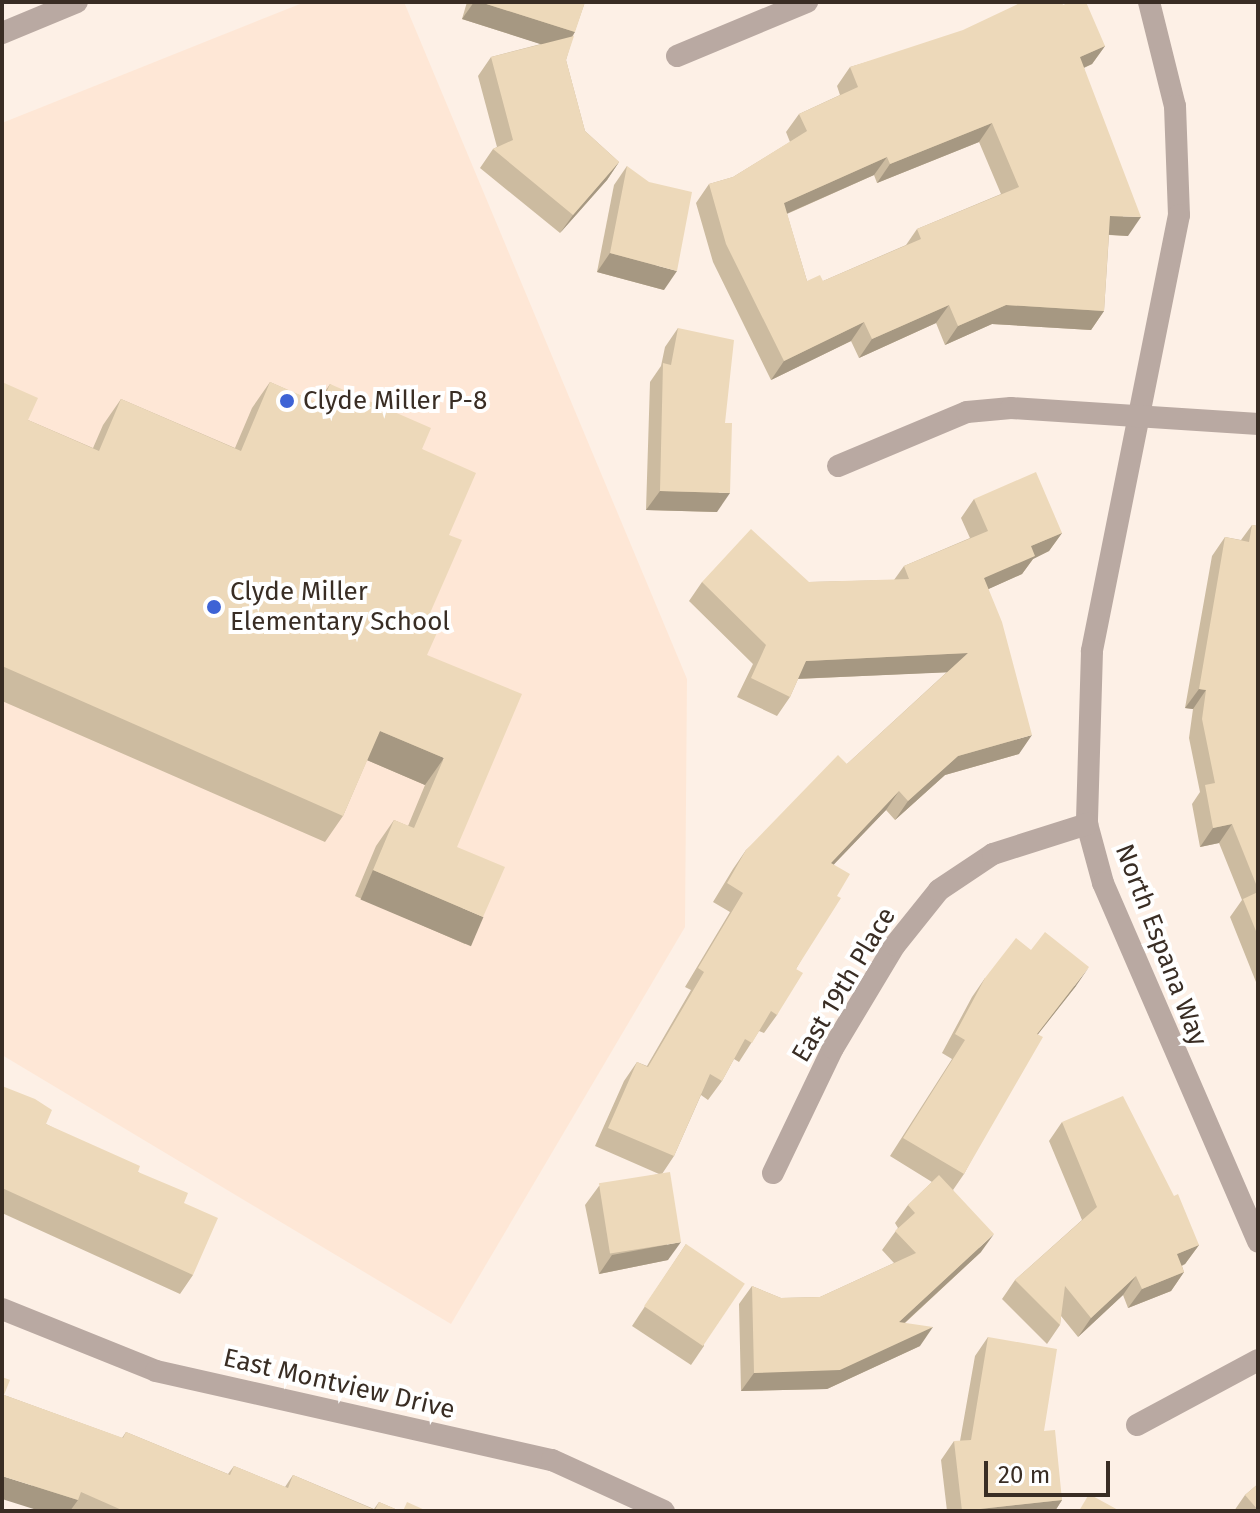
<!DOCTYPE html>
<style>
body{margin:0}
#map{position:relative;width:1260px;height:1513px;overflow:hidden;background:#fdf0e6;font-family:"Fira Sans",sans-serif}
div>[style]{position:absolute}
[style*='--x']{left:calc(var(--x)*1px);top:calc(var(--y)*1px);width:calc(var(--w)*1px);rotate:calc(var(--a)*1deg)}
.built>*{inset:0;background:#fee7d6}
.minor>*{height:22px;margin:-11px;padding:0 11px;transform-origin:11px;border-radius:11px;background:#b9a9a2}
.tertiary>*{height:22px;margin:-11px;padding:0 11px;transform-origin:11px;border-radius:11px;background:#b9a9a2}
.wall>*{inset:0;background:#ccbba0}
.shaded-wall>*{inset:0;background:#a69882;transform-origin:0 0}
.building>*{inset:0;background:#edd9ba;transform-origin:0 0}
.dots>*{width:22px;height:22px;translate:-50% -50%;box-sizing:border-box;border:4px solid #fff;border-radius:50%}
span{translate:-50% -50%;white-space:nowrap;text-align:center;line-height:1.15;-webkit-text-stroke:8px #fff;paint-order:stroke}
.poi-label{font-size:26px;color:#392d24}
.left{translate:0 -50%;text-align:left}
.street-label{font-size:26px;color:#392d24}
.frame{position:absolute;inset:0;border:4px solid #392d24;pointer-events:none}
.scale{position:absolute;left:984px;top:1461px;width:126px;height:36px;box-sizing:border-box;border:4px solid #392d24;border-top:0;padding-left:10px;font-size:24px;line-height:28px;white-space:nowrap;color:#392d24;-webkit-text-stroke:6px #fff;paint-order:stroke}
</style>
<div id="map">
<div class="built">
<i style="clip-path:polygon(305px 2px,404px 2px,687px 679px,685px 927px,451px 1324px,2px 1055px,2px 123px)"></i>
</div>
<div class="minor">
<i style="--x:1149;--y:2;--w:107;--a:76"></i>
<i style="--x:1175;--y:106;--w:109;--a:87.9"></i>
<i style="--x:1179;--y:215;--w:445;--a:101.3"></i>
<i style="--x:1092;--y:651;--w:173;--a:91.7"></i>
<i style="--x:1087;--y:824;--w:61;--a:74.8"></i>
<i style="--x:1103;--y:883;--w:391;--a:66.6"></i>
<i style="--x:677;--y:56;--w:141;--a:-22.6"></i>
<i style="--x:838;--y:466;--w:140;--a:-22.7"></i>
<i style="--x:967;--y:412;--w:44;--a:-5.2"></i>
<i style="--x:1011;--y:408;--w:248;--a:3.7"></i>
<i style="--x:773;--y:1173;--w:139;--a:-64.4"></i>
<i style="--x:833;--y:1048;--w:120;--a:-59"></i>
<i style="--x:895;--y:945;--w:70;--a:-51.3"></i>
<i style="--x:939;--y:890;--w:65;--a:-33.7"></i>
<i style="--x:993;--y:854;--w:99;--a:-17.7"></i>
<i style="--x:2;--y:1309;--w:166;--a:21.9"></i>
<i style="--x:156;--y:1371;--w:406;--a:12.7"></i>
<i style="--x:552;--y:1460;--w:123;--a:24.5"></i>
<i style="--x:1137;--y:1425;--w:137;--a:-28.2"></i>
</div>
<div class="tertiary">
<i style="--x:2;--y:33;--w:81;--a:-22.5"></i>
</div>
<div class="wall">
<i style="clip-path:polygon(467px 2px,585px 2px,573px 36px,566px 60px,585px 131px,619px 162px,607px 180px,560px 233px,480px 168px,493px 149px,497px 147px,478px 76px,491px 57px,541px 44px,462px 19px)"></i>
<i style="clip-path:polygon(evenodd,1063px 5px,1105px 46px,1092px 64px,1084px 68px,1128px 236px,1109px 235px,1104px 311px,1091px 330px,992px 324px,945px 345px,936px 323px,859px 358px,851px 341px,771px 380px,713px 262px,696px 203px,709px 184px,733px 177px,790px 142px,786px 132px,799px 114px,840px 95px,837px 86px,850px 67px,1063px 5px,979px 142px,1001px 194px,917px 229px,906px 245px,823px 281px,807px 281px,787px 214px,874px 175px,877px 183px,979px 142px)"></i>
<i style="clip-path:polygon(627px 166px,664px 290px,597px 272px,614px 185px)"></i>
<i style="clip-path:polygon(678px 328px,725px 423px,717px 512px,646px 510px,650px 382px,661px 366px,665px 347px)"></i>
<i style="clip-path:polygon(2px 382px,28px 420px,93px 448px,103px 425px,121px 399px,235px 448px,252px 408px,270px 382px,317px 403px,330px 384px,422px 449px,449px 535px,427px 620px,427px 655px,457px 847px,465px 944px,355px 896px,376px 846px,394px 820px,408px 826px,425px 785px,367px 760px,343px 816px,325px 842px,2px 701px)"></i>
<i style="clip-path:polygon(974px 499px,1062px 533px,1049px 551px,1033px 559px,1022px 574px,988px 589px,1019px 754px,945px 775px,895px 820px,886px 810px,834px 864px,837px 896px,796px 969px,777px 1015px,764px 1033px,759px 1031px,739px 1062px,734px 1059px,722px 1081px,708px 1100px,701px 1095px,674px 1156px,662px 1174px,668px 1260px,599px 1274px,585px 1205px,599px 1186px,659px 1174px,595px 1146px,624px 1081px,637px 1062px,647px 1066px,691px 990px,685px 987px,730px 912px,713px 902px,733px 869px,746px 850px,847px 764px,947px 672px,798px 679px,790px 697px,777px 716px,737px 697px,753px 664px,689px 601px,702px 582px,809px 582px,894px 580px,904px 566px,970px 538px,961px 518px)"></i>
<i style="clip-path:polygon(1252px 525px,1258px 526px,1258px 987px,1230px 917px,1242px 900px,1219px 843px,1200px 847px,1192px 804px,1200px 792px,1189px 738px,1193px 709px,1185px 708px,1212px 556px,1225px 537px,1241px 540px)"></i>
<i style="clip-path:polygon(985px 978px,1076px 986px,1038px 1034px,964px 1174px,953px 1190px,981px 1252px,905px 1323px,920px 1346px,827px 1389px,741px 1391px,739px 1304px,752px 1286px,781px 1298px,820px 1297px,894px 1263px,882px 1250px,898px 1228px,895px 1223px,908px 1205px,932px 1182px,890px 1156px,952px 1059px,942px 1053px,972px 997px)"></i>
<i style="clip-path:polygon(2px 1086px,46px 1124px,138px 1172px,184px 1203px,193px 1275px,180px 1294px,2px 1213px)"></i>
<i style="clip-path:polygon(1062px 1122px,1199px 1245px,1185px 1264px,1182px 1266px,1184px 1272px,1171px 1291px,1128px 1308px,1123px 1295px,1078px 1337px,1061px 1316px,1060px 1325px,1047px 1344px,1002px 1299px,1015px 1280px,1082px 1220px,1049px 1141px)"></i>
<i style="clip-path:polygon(686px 1244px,704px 1346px,691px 1365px,632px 1326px)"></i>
<i style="clip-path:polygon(988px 1337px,1044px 1431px,1062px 1500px,1055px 1511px,947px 1511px,941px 1460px,954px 1441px,960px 1441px,975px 1356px)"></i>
<i style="clip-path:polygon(4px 1395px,122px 1438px,126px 1432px,228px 1474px,234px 1466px,285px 1487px,293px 1475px,374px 1509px,379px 1502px,400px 1511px,40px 1511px)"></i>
<i style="clip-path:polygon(1258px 1484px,1258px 1511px,1234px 1511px,1245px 1495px)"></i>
</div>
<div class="shaded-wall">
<i style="clip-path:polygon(474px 2px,480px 2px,575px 32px,562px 51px,462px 19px)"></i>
<i style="clip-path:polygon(1105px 46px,1092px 64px,1067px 75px,1080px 57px)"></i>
<i style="clip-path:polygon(992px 123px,979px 142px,877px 183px,890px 164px)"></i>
<i style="clip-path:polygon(887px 157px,874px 175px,770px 221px,784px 203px)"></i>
<i style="clip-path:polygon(619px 162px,607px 180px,560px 233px,573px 215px)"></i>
<i style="clip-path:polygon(1110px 216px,1141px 217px,1128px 236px,1097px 234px)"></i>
<i style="clip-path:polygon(610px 253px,677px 271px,664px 290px,597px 272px)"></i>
<i style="clip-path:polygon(949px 305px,936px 323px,859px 358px,872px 339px)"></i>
<i style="clip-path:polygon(1006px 305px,1104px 311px,1091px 330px,992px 324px,945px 345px,958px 326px)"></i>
<i style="clip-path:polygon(864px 322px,851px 341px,771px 380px,784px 361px)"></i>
<i style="clip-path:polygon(660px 491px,730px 493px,717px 512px,646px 510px)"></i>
<i style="clip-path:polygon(1062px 533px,1049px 551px,1033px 559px,1022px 574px,971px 597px,984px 578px,1031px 546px)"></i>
<i style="clip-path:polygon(968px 653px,955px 672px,793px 679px,806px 661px)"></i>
<i style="clip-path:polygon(1199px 689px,1206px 690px,1193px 709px,1185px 708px)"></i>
<i style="clip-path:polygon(380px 731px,444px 758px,425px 785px,362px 758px)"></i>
<i style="clip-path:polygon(1032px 735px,1019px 754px,945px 775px,895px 820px,908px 801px,958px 756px)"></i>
<i style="clip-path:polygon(899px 791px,886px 810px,818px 881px,831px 863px)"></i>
<i style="clip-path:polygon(1232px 824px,1219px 843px,1200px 847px,1213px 828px)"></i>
<i style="left:373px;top:870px;width:120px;height:32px;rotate:23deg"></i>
<i style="clip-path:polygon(1089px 967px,1076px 986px,1024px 1052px,1037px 1034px)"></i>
<i style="clip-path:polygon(994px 1234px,981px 1252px,886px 1340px,899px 1322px)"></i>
<i style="clip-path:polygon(681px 1242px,668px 1260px,599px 1274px,612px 1255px)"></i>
<i style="clip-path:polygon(1199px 1245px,1185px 1264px,1164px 1273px,1177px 1254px)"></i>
<i style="clip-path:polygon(1184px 1272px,1171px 1291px,1128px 1308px,1142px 1289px)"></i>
<i style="clip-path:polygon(1136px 1276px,1123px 1295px,1078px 1337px,1091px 1318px)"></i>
<i style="clip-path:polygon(933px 1327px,920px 1346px,827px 1389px,741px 1391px,754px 1373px)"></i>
<i style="clip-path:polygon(2px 1476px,78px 1500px,70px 1511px,40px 1511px,2px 1499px)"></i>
<i style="clip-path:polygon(1062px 1500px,1055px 1511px,962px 1511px)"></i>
</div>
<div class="building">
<i style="clip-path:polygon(480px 2px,585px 2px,575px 32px)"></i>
<i style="clip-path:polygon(evenodd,1022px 2px,1062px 2px,1063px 5px,1070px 2px,1086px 2px,1105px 46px,1080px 57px,1141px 217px,1110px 216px,1104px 311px,1006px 305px,958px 326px,949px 305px,872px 339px,864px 322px,784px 361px,726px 244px,709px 184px,733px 177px,807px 131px,799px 114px,858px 87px,850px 67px,963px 30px,1022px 2px,992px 123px,1019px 187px,917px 229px,921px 239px,823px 281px,820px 275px,807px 281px,784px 203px,887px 157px,890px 164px,992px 123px)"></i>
<i style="clip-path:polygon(574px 36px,566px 60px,585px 131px,619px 162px,573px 215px,493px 149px,513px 140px,491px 57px)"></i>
<i style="clip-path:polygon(627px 166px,649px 182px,692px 192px,677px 271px,610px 253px)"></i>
<i style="clip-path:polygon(678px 328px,734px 340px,725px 423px,732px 423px,730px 493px,660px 491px,663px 363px,671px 365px)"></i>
<i style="clip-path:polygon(2px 382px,38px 398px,28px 420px,99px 451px,121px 399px,241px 451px,270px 382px,321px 404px,330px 384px,431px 428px,422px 449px,476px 473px,449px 535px,462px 540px,427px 620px,440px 626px,427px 655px,522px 694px,457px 847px,505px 867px,483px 917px,373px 870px,394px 820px,414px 828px,444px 758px,380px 731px,343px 816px,2px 666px)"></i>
<i style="clip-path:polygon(1036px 472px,1062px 533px,1031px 546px,1035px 556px,984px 578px,1002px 622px,1032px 735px,958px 756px,908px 801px,899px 791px,831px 863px,850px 874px,837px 896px,841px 898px,796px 969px,803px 973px,777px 1015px,771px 1011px,752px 1043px,745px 1039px,722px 1081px,710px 1074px,674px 1156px,608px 1128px,637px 1062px,648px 1067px,704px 972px,698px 968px,743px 893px,727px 883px,746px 850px,838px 755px,847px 764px,968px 653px,806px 661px,790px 697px,751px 678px,766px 645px,702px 582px,751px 529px,809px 582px,909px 579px,904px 566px,988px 531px,974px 499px)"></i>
<i style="clip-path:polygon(1252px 525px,1258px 526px,1258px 889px,1232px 824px,1213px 828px,1205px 785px,1215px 783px,1202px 719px,1206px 690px,1199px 689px,1225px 537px,1249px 542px)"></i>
<i style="clip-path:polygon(1258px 892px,1258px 936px,1243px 899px)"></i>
<i style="clip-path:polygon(1045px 932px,1089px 967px,1037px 1034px,1043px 1037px,964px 1174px,903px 1138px,965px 1040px,955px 1034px,985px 978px,1016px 938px,1031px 950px)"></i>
<i style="clip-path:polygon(2px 1086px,35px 1099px,52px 1110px,46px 1124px,140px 1166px,138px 1172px,188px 1193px,184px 1203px,218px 1218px,193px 1275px,2px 1188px)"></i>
<i style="clip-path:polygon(1123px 1096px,1174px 1196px,1178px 1194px,1199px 1245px,1177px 1254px,1184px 1272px,1142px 1289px,1136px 1276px,1091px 1318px,1065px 1286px,1060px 1325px,1015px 1280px,1097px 1207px,1062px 1122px)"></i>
<i style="left:670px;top:1172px;width:71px;height:72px;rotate:81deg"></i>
<i style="clip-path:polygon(939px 1175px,994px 1234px,899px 1322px,933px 1327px,840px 1370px,754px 1373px,752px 1286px,781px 1298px,820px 1297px,916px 1253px,895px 1231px,915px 1213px,908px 1205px)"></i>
<i style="left:686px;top:1244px;width:71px;height:75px;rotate:34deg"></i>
<i style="clip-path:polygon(988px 1337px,1057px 1349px,1044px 1431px,1055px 1430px,1062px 1500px,962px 1511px,954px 1441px,971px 1440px)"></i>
<i style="clip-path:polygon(2px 1377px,10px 1380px,4px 1395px,123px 1438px,126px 1432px,230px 1475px,234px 1466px,288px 1488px,293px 1475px,375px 1510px,379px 1502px,400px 1511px,124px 1511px,81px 1492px,78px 1500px,2px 1476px)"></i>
<i style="clip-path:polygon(1258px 1484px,1258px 1510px,1245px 1495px)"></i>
<i style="clip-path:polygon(1089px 1494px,1120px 1511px,1079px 1511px)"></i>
<i style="clip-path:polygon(407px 1502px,427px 1511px,403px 1511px)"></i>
</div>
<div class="dots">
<i style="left:287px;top:401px;background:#3e63d5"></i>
<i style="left:214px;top:607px;background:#3e63d5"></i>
</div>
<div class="poi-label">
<span class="left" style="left:303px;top:401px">Clyde Miller P-8</span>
<span class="left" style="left:230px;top:607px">Clyde Miller<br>Elementary School</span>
</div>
<div class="street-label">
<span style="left:1161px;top:945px;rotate:69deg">North Espana Way</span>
<span style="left:844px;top:985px;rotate:-59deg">East 19th Place</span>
<span style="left:339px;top:1384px;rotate:13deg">East Montview Drive</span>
</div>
<div class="frame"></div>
<div class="scale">20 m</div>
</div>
